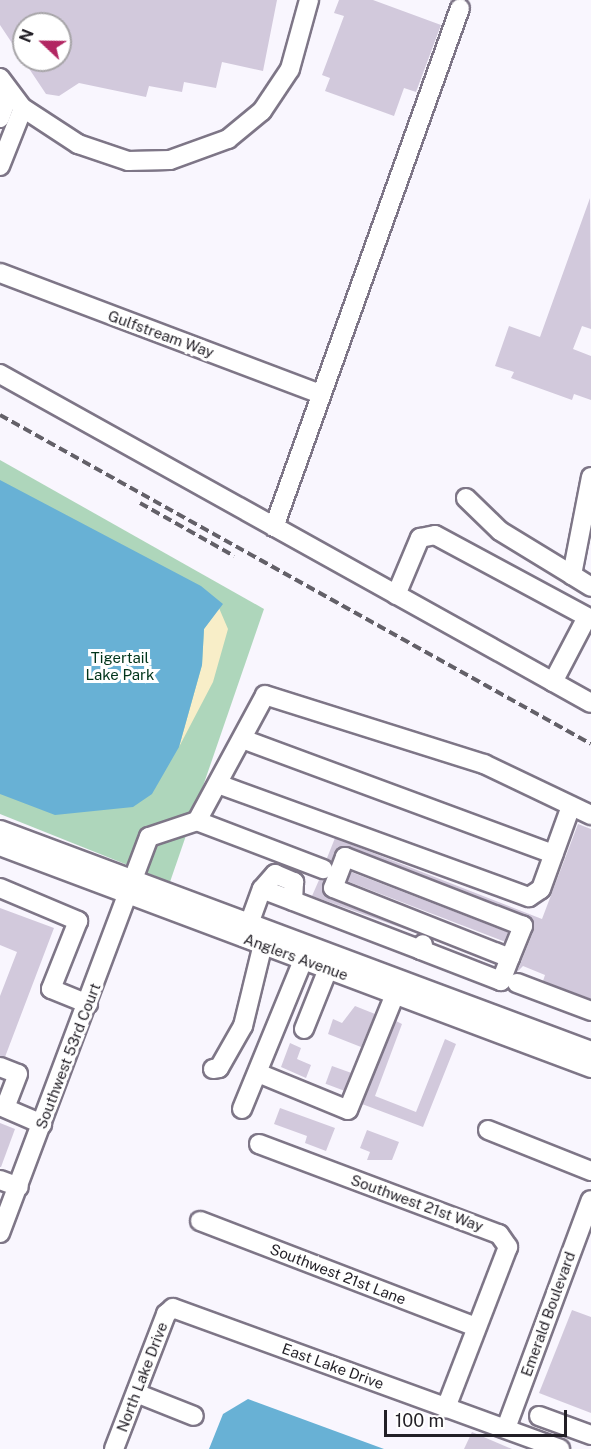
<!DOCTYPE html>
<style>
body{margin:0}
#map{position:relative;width:591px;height:1449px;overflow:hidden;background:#f9f6fe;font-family:"Public Sans",sans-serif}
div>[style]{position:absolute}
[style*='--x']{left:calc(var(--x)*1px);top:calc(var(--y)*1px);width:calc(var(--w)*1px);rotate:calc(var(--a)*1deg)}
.green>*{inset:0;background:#aed6bb}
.sand>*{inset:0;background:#f8eec8}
.water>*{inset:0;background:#68b1d5}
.building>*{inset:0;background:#d2c9dc;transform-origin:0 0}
.roads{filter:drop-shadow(2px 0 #7e7687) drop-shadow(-2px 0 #7e7687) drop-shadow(0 2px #7e7687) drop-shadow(0 -2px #7e7687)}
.minor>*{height:18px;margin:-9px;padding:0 9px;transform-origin:9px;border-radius:9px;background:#fff}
.rail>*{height:4px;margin-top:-2px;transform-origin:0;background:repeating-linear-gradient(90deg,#636068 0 9px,transparent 0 13.5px)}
span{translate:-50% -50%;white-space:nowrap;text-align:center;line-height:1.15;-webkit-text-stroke:6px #fff;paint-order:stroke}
.street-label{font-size:15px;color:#221f26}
.park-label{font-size:15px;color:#00341a}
.north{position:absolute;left:12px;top:12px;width:60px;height:60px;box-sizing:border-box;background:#fff;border:2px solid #a7a5a8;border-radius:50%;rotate:292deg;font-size:16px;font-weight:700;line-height:24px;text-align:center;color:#221f26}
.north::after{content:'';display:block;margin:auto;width:21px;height:27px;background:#b22662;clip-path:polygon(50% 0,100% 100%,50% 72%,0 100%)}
.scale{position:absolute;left:384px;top:1410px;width:183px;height:27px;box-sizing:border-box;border:3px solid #221f26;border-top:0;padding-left:8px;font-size:18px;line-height:21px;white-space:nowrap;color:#221f26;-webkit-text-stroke:4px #fff;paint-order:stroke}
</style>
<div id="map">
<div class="green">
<i style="clip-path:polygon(0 460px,264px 609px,170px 882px,0 814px)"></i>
</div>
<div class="sand">
<i style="clip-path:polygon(219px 608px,228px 629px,213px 682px,179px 747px,202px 665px,204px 629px)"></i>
</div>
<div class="water">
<i style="clip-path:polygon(0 480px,201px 586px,223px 604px,204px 629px,202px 665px,179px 747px,152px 794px,133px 807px,55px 815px,0 794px)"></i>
<i style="clip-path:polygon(248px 1399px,384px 1449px,209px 1449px,223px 1414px)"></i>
</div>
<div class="building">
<i style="clip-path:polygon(evenodd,0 0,277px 0,263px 71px,222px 62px,216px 88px,184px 82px,182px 92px,149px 86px,146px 97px,79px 83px,59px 96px,46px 94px,0 25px,0 0,24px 24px,60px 24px,60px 60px,24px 60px,24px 24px)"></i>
<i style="clip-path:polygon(339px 0,373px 0,441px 25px,416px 92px,404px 88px,394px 116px,325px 91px,330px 78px,322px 75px,344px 16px,334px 13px)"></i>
<i style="clip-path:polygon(590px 198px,591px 329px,582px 326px,573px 349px,591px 356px,591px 400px,574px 394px,572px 400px,511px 378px,514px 372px,495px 366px,509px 326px,540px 337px)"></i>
<i style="clip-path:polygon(578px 824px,591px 829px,591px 999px,543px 981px,545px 975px,523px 966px,517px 972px,534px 930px,527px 916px,349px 847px,338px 849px,331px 861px,327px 858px,335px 838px,542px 919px)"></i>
<i style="left:351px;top:872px;width:168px;height:10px;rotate:21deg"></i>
<i style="clip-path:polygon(319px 880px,324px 880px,322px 890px,328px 898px,419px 934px,312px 896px)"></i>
<i style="clip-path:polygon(0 908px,54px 928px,5px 1057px,0 1056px,0 996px,17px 952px,0 945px)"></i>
<i style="clip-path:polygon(355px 1006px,375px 1014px,361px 1047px,328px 1034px,333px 1019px,342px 1023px)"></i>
<i style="clip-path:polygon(396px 1021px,402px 1024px,375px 1096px,416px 1112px,445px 1039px,456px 1044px,423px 1127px,362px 1104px)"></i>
<i style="clip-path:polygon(290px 1043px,301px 1048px,297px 1059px,311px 1065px,306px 1078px,281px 1067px)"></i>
<i style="left:332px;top:1066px;width:20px;height:19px;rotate:20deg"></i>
<i style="clip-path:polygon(280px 1108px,335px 1128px,326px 1151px,305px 1143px,307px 1136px,274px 1124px)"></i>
<i style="clip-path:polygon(0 1123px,15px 1129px,1px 1167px,0 1167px)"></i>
<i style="clip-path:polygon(367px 1130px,399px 1142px,392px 1160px,367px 1160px,370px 1152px,360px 1148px)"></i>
<i style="clip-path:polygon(572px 1310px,591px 1317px,591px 1413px,539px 1393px)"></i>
<i style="clip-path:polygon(472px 1432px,512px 1449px,464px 1449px)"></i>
</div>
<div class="roads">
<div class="minor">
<i style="--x:0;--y:78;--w:38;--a:53"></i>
<i style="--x:23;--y:108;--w:66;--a:33.2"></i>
<i style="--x:78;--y:144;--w:53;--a:18.8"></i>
<i style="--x:128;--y:161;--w:42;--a:-1.4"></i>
<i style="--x:170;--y:160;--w:62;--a:-19.9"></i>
<i style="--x:228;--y:139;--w:44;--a:-39.5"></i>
<i style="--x:262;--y:111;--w:50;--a:-56.3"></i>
<i style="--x:290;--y:69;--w:72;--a:-74.6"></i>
<i style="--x:0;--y:118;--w:27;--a:-70"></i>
<i style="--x:0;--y:166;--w:62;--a:-68.4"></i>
<i style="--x:0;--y:273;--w:343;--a:20.7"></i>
<i style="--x:0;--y:374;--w:676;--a:29.1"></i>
<i style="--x:591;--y:477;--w:100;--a:101"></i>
<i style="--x:572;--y:575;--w:22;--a:32"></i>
<i style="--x:466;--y:498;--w:47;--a:44.1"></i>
<i style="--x:500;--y:531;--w:84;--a:31.4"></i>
<i style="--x:274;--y:527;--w:551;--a:-70.28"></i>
<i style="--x:396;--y:595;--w:62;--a:-67.2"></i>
<i style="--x:420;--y:538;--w:15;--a:-11"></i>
<i style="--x:435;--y:535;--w:177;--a:28.3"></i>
<i style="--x:553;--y:682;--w:73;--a:-62.4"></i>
<i style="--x:245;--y:740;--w:329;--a:20.3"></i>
<i style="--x:218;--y:784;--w:331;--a:20"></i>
<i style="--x:529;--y:897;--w:14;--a:-34"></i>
<i style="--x:541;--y:889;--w:88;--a:-70.1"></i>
<i style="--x:197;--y:821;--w:135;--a:20.9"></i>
<i style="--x:0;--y:830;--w:631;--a:20.5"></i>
<i style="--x:0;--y:846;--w:631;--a:20.59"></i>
<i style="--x:0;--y:888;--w:85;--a:22.9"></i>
<i style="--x:78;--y:921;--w:73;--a:111.7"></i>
<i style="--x:51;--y:989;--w:40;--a:22"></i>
<i style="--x:262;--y:889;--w:20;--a:-49"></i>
<i style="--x:275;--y:874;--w:21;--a:23"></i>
<i style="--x:294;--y:882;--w:19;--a:93"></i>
<i style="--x:249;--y:924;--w:37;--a:-70"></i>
<i style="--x:262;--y:889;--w:170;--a:21"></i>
<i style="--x:421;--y:950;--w:6;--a:-72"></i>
<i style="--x:421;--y:950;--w:86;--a:21.2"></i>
<i style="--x:501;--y:981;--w:25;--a:-69"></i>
<i style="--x:510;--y:958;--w:35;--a:-68"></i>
<i style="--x:523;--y:926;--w:191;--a:-158.8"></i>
<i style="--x:345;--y:857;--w:33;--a:111"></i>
<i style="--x:333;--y:888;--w:190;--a:21.6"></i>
<i style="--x:517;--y:983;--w:79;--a:20.7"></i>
<i style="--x:304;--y:1029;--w:65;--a:-68.2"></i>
<i style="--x:0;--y:1067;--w:19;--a:21"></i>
<i style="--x:18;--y:1074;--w:36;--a:111"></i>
<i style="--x:213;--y:1069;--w:6;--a:-9"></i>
<i style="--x:219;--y:1068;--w:48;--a:-60.3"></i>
<i style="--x:243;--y:1026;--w:84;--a:-76.3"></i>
<i style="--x:258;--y:1073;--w:97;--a:22.3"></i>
<i style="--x:348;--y:1110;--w:125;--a:-67.9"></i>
<i style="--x:0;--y:1106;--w:46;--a:23.2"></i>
<i style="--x:242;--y:1109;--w:161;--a:-67.7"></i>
<i style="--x:488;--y:1130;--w:111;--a:21.7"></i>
<i style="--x:259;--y:1144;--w:256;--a:20.6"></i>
<i style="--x:499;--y:1234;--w:16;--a:55"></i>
<i style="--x:508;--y:1247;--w:173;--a:111.1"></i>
<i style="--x:0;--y:1180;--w:20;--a:20"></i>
<i style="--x:200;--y:1221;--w:296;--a:21"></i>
<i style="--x:0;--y:1233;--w:423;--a:-69.4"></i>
<i style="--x:149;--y:837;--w:51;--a:-18.4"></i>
<i style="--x:197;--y:821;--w:143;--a:-61.6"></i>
<i style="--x:265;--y:695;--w:230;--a:17.5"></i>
<i style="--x:484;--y:764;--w:119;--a:25.5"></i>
<i style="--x:136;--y:1393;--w:62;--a:21.6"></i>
<i style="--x:539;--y:1416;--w:55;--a:20.1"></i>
<i style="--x:506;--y:1428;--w:243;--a:-69.6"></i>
<i style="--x:114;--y:1449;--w:145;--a:-68.9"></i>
<i style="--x:166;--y:1314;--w:9;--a:-41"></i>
<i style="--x:173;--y:1308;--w:412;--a:20"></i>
</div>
</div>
<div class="rail">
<i style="--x:0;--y:415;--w:676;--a:29.1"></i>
<i style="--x:140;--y:503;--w:108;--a:29.4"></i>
</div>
<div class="street-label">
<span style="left:161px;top:334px;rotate:20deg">Gulfstream Way</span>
<span style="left:296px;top:957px;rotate:20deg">Anglers Avenue</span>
<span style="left:68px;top:1056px;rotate:-69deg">Southwest 53rd Court</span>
<span style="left:417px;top:1203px;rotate:20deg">Southwest 21st Way</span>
<span style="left:338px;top:1274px;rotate:21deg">Southwest 21st Lane</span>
<span style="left:548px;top:1314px;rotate:-70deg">Emerald Boulevard</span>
<span style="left:333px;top:1366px;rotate:20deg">East Lake Drive</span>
<span style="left:142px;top:1377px;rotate:-69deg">North Lake Drive</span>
</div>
<div class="park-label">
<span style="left:120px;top:666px">Tigertail<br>Lake Park</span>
</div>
<div class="north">N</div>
<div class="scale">100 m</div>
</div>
